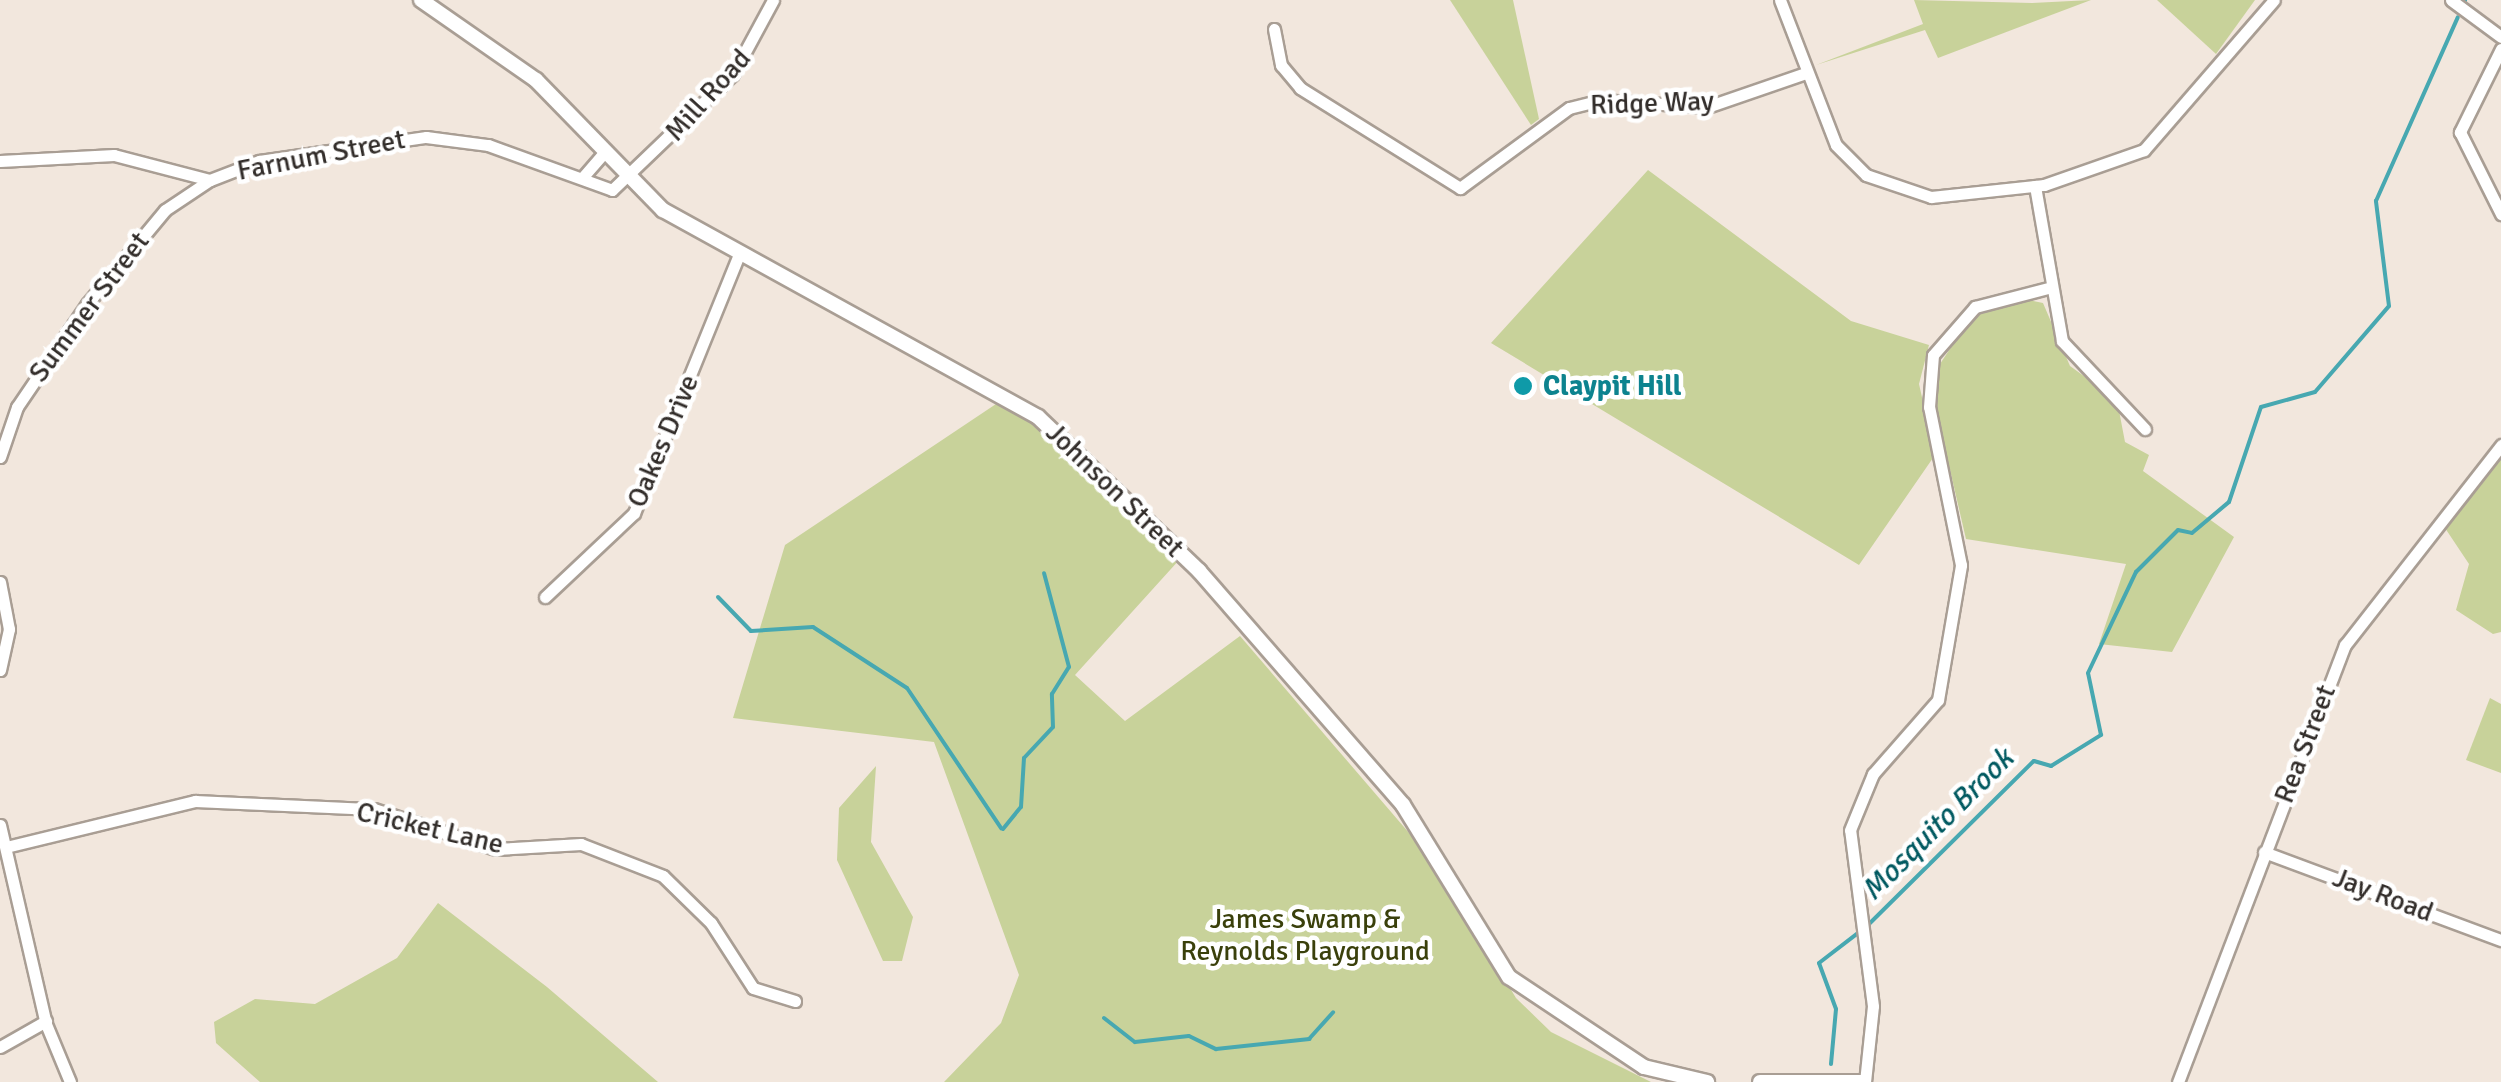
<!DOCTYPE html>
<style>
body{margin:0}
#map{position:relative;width:2501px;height:1082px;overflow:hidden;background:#f2e7dd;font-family:Signika,sans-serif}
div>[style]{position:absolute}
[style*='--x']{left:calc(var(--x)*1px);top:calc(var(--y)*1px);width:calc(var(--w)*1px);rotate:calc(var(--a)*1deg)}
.green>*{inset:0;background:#c8d29a}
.stream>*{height:4px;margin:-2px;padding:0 2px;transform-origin:2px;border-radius:2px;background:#47a8b1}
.roads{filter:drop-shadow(2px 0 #a99e94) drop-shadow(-2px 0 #a99e94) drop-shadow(0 2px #a99e94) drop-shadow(0 -2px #a99e94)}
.minor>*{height:11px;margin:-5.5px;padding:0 5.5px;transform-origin:5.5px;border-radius:5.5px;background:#fff}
.tertiary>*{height:14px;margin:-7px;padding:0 7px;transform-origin:7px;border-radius:7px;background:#fff}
.dots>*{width:28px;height:28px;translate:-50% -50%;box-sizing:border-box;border:5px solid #fff;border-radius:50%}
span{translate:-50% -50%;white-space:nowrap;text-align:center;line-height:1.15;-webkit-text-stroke:9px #fff;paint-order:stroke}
.street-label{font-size:28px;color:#322d2a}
.culture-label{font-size:28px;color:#0d838f;font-weight:700}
.left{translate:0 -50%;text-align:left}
.park-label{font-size:28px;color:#3a400b}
.water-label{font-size:30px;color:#005960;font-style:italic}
</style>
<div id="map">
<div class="green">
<i style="clip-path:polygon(1450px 0,1513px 0,1539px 119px,1531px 125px)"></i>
<i style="clip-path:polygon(1914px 0,2032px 3px,2091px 0,1938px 58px,1925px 30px,1816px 65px,1923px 24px)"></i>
<i style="clip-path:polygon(2157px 0,2255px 0,2216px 54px)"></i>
<i style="clip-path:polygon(1648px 170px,1851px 321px,1929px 345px,1919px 384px,1935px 455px,1859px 565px,1491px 343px)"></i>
<i style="clip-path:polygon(2028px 300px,2043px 303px,2070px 366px,2117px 400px,2125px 442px,2149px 455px,2143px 471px,2234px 537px,2172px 652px,2099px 644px,2126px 564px,1966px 539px,1935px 405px,1938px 367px,1971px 317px)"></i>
<i style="clip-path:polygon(996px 404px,1015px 404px,1180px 559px,1075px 675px,1125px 721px,1240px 636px,1434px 862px,1516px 998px,1551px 1032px,1651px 1082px,944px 1082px,1001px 1023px,1019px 975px,934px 742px,733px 718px,785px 545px)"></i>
<i style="clip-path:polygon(2501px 458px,2501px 632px,2493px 634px,2456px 610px,2469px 564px,2445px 528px)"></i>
<i style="clip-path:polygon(2490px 698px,2501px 704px,2501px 773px,2466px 760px)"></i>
<i style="clip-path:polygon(876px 766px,871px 842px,913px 917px,902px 961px,883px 961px,837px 860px,839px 808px)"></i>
<i style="clip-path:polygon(438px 903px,547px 987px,658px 1082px,260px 1082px,216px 1043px,214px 1022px,255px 999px,315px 1004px,397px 958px)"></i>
</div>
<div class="stream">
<i style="--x:2465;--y:1;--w:1;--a:-90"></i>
<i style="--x:718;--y:597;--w:47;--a:45.9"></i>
<i style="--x:751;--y:631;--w:62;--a:-3.7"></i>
<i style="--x:813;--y:627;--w:112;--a:33"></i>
<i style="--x:907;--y:688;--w:169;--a:56.1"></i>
<i style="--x:1003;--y:829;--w:28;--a:-51"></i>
<i style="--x:1021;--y:807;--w:49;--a:-86.5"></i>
<i style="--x:1024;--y:758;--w:42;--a:-46.9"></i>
<i style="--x:1053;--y:727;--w:33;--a:-92"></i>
<i style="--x:1052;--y:694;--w:32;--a:-58"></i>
<i style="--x:1069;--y:667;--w:97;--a:-104.9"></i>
<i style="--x:1866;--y:927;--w:236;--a:-44.7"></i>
<i style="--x:2034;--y:761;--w:18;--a:16"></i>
<i style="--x:2051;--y:766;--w:59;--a:-31.8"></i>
<i style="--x:2101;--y:735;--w:63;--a:-101.8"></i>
<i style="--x:2088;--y:673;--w:112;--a:-64.6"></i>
<i style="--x:2136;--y:572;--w:59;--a:-45"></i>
<i style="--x:2178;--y:530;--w:14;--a:12"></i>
<i style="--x:2192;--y:533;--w:48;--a:-40"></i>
<i style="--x:2229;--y:502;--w:100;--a:-71.4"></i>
<i style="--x:2261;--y:407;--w:56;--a:-15.5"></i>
<i style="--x:2315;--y:392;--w:113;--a:-49.3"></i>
<i style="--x:2389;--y:306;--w:106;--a:-97.1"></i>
<i style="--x:2376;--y:201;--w:201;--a:-66"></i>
<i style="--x:1104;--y:1018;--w:39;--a:38"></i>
<i style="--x:1135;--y:1042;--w:54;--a:-6.3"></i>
<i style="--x:1189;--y:1036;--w:30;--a:26"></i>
<i style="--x:1216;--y:1049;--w:94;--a:-6.1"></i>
<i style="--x:1309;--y:1039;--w:36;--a:-48"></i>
<i style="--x:1831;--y:1064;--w:55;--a:-84.8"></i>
<i style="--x:1836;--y:1009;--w:49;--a:-110.3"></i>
<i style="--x:1819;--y:963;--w:49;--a:-37.6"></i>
</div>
<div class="roads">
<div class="minor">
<i style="--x:1780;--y:0;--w:155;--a:68.9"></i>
<i style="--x:1836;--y:145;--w:42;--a:45"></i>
<i style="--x:1866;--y:175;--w:69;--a:18.7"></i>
<i style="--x:1931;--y:197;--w:114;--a:-6.1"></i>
<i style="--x:2044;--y:185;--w:106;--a:-19.3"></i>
<i style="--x:2144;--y:150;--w:198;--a:-49.1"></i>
<i style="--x:2451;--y:0;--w:62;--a:36.5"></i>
<i style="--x:1274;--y:29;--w:37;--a:79"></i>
<i style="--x:1281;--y:65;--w:30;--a:50"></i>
<i style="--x:1300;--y:88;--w:189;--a:32"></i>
<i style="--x:1460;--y:188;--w:135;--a:-36.3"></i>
<i style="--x:1569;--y:108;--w:34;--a:-14"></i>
<i style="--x:1602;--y:100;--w:105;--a:3.8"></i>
<i style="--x:1707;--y:107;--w:105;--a:-19"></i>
<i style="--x:2501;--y:49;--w:93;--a:116.3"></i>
<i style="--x:2460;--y:132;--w:92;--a:63.4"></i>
<i style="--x:0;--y:161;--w:114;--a:-3"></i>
<i style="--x:114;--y:155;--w:99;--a:14.6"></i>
<i style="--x:210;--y:180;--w:53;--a:-21.2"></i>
<i style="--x:259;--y:161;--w:169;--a:-8.2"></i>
<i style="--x:426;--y:137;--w:63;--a:7.4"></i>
<i style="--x:488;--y:145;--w:132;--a:19.9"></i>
<i style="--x:612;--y:190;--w:168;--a:-43.8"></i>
<i style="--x:733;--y:74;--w:84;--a:-61.6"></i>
<i style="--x:582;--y:178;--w:33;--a:-49"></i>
<i style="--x:2035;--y:186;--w:157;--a:80.1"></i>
<i style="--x:2062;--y:341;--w:121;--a:46.7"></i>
<i style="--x:0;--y:457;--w:53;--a:-71.2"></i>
<i style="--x:17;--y:407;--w:125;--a:-55.8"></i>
<i style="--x:87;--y:304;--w:122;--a:-50.3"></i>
<i style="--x:165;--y:210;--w:54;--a:-33.7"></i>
<i style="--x:0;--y:582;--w:48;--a:79.2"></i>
<i style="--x:9;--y:629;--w:42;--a:102.4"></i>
<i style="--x:545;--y:597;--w:122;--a:-43.3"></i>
<i style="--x:634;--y:513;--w:279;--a:-67.9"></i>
<i style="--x:0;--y:825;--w:204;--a:77"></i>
<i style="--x:46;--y:1024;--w:63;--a:67.5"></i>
<i style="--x:6;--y:847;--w:195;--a:-13.7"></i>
<i style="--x:195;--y:801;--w:179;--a:2.6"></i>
<i style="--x:374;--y:809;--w:128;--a:18.2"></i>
<i style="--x:496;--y:849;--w:85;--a:-3.4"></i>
<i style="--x:581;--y:844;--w:88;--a:21.3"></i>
<i style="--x:663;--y:876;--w:67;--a:44.4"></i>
<i style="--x:711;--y:923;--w:77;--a:57.1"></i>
<i style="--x:753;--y:988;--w:44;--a:17.2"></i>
<i style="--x:2264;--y:852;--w:253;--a:20.4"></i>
<i style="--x:0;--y:1047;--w:53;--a:-29.5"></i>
<i style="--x:1865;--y:1082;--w:76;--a:-84"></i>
<i style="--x:1873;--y:1006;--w:177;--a:-97.4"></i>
<i style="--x:1850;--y:830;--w:61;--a:-67.7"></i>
<i style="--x:1873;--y:774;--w:98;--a:-48.7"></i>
<i style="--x:1938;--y:700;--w:137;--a:-80.3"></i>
<i style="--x:1961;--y:565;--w:161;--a:-101.4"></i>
<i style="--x:1929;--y:407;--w:52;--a:-85.6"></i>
<i style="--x:1933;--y:355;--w:64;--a:-48.8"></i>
<i style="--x:1975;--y:307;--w:75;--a:-14.6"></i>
<i style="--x:2178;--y:1082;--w:468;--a:-69.1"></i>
<i style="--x:2345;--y:645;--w:254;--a:-52"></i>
</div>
<div class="tertiary">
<i style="--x:421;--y:0;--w:140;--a:34.8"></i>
<i style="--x:536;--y:80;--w:182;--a:45.7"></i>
<i style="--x:663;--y:210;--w:428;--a:28.9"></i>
<i style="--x:1038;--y:417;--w:223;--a:43.7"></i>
<i style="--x:1199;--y:571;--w:310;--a:48.9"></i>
<i style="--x:1403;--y:805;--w:202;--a:58.4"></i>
<i style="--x:1509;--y:977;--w:162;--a:33.7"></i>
<i style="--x:1644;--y:1067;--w:65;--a:13.4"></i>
<i style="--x:1760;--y:1082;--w:103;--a:0"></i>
</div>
</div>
<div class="dots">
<i style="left:1523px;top:386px;background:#0f9aa8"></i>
</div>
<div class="street-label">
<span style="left:708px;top:95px;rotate:-48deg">Mill Road</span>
<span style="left:1652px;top:103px;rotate:-2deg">Ridge Way</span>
<span style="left:321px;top:155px;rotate:-11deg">Farnum Street</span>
<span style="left:89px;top:307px;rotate:-53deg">Summer Street</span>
<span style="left:663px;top:441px;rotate:-67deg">Oakes Drive</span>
<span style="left:1115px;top:490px;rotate:44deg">Johnson Street</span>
<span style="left:2305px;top:744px;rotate:-69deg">Rea Street</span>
<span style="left:430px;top:828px;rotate:13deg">Cricket Lane</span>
<span style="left:2383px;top:895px;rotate:21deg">Jay Road</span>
</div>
<div class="culture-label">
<span class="left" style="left:1543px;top:386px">Claypit Hill</span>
</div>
<div class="park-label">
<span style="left:1305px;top:935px">James Swamp &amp;<br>Reynolds Playground</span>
</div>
<div class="water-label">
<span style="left:1938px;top:825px;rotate:-45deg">Mosquito Brook</span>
</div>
</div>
